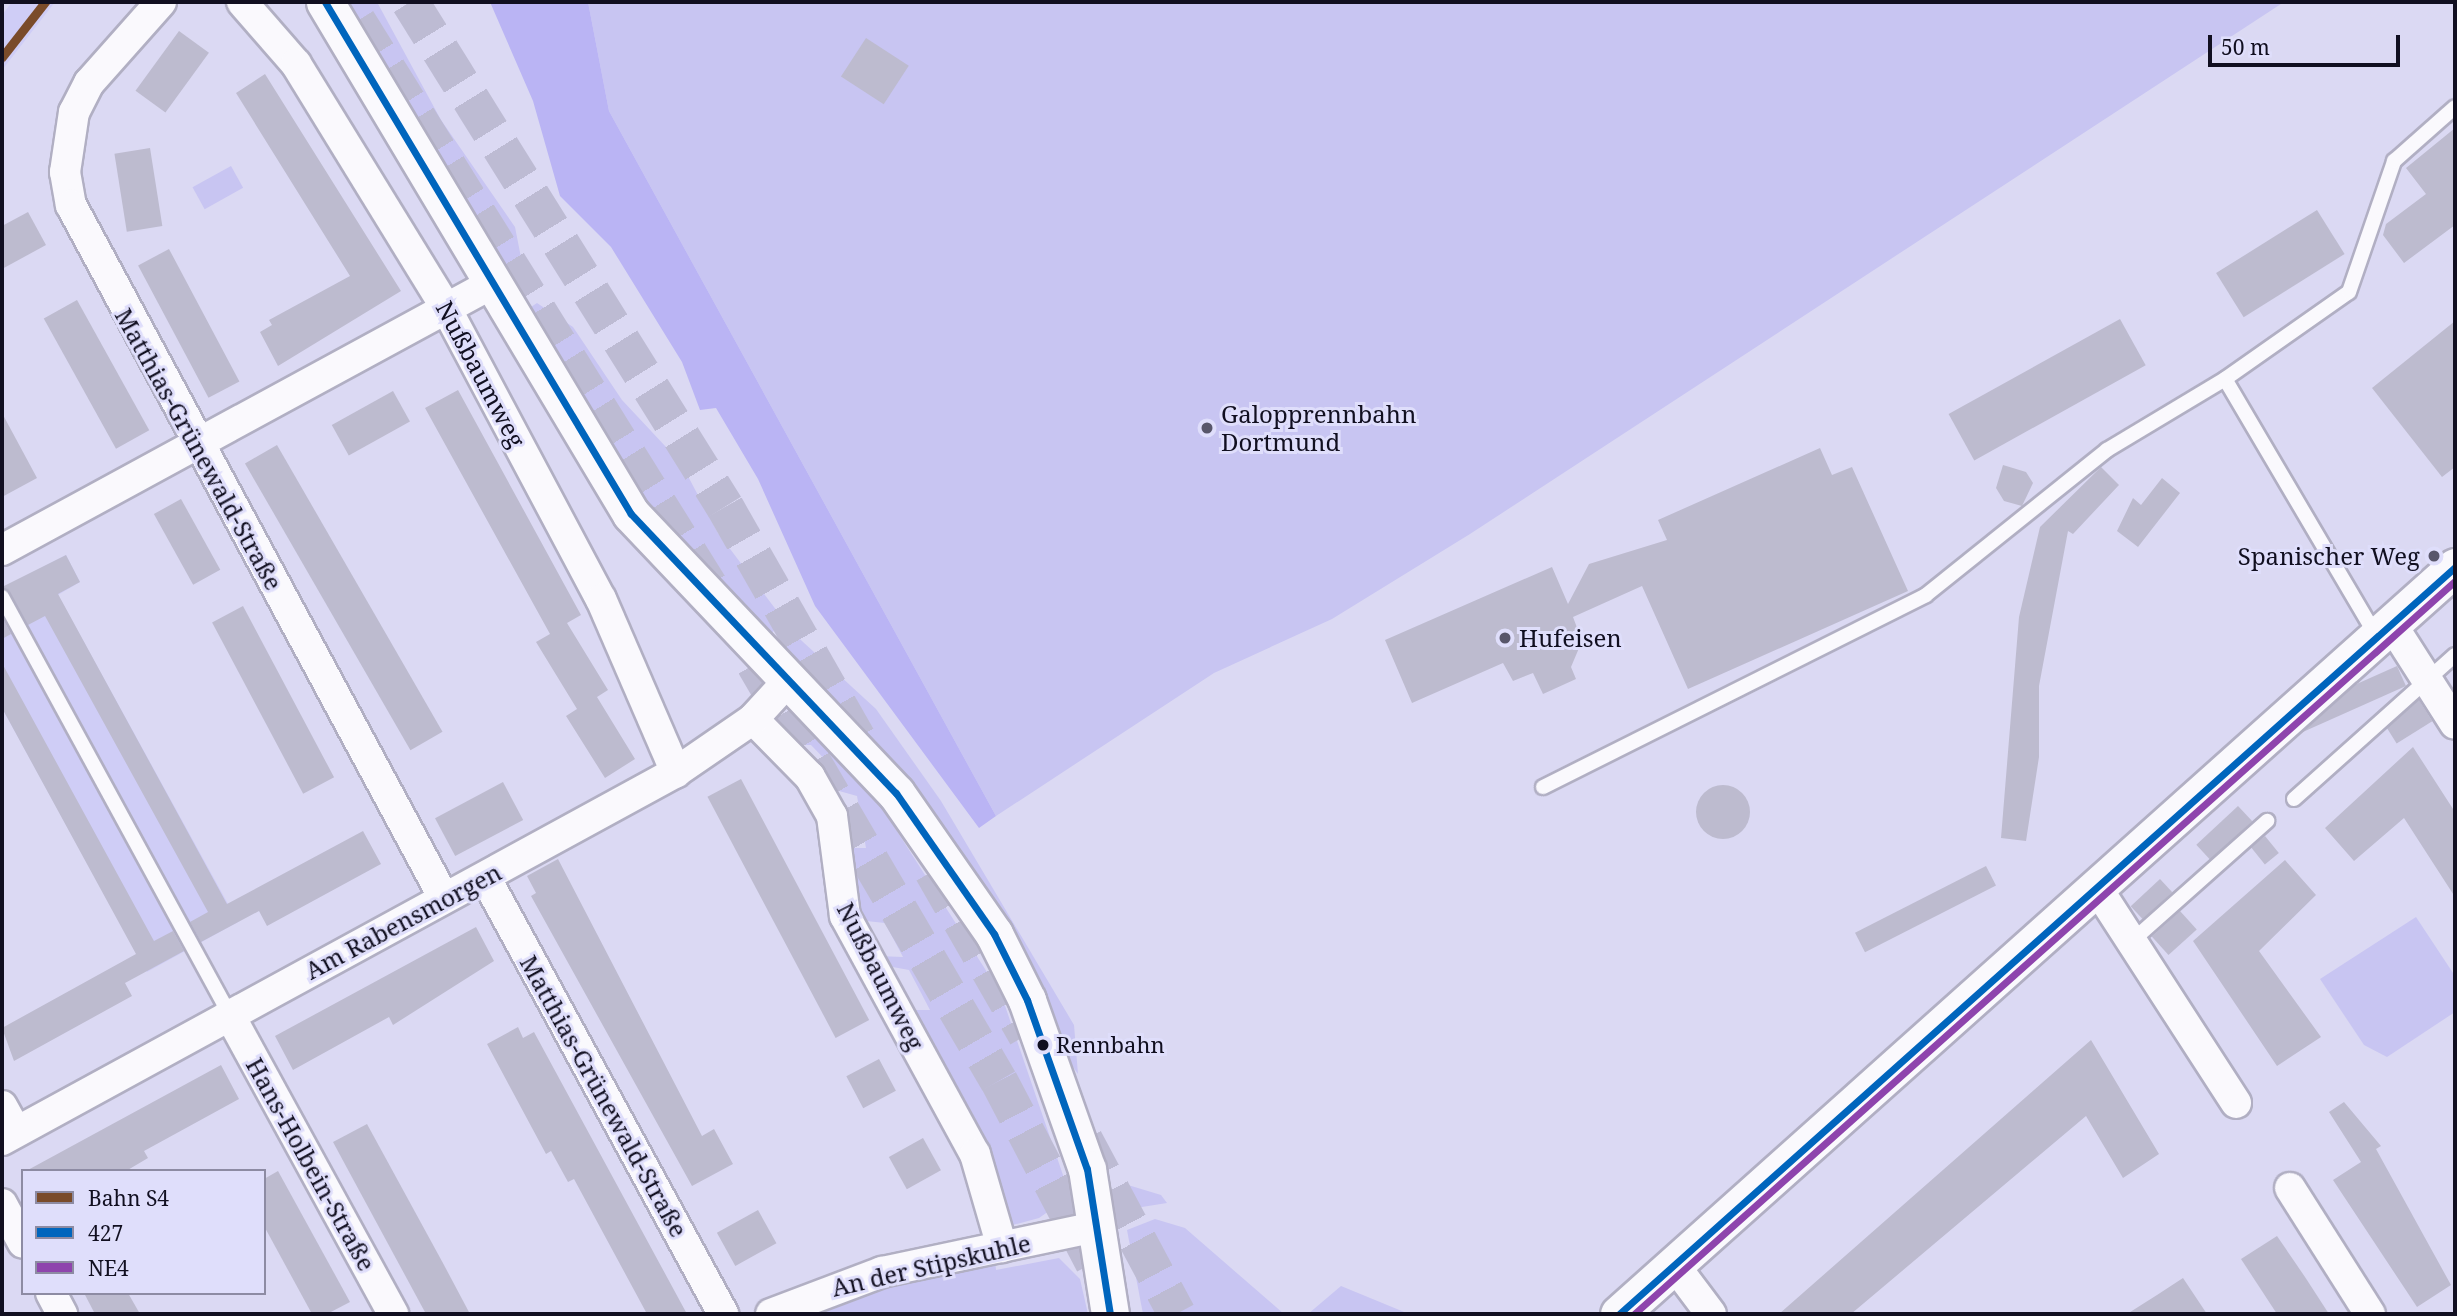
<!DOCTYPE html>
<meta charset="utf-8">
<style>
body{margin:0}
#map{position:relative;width:2457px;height:1316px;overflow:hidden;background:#dbd9f3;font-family:"Noto Serif",serif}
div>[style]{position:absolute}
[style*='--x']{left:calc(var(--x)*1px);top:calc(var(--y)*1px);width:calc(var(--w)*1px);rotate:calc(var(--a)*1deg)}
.built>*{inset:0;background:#cfcdf6}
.green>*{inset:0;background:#c8c5f2;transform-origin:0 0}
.forest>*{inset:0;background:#bab4f4}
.building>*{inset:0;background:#bdbbcf;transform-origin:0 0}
.round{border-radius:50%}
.trunk-tunnel>*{height:38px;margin-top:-19px;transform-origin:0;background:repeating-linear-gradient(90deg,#bdbbd3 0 38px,transparent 0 57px)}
.roads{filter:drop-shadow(2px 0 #b1afc3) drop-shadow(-2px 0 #b1afc3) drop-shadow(0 2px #b1afc3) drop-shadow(0 -2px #b1afc3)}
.service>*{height:14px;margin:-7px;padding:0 7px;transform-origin:7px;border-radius:7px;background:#faf9fd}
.minor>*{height:30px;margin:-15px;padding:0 15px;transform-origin:15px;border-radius:15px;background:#faf9fd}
.tertiary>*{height:37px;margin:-18.5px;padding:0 18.5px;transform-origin:18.5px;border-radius:18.5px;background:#faf9fd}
.bus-1>*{height:7px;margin:-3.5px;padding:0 3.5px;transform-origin:3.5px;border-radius:3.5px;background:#0065bd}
.bus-2>*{height:7px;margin:-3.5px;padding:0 3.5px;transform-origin:3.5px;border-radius:3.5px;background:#8e44ad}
.rail-1>*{height:9px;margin:-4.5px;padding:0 4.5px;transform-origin:4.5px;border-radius:4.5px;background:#7a4b2a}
.dots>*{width:19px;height:19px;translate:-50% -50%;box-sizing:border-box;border:4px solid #dfdefb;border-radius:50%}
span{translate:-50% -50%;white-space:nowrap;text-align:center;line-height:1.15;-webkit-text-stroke:6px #dfdefb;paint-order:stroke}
.bus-label{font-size:22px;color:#110f20}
.left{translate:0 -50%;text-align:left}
.street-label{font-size:24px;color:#110f20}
.poi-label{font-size:24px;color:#110f20}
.right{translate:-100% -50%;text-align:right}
.frame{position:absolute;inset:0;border:4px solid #110f20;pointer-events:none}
.legend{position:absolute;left:21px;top:1169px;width:245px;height:126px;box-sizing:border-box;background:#dfdefb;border:2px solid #8d8ba3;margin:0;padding:9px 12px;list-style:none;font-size:21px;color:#110f20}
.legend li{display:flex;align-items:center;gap:14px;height:35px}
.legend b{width:35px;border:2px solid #8d8ba3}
.scale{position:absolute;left:2208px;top:35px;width:192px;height:32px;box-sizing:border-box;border:4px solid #110f20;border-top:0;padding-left:9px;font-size:21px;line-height:24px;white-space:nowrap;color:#110f20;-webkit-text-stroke:5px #dfdefb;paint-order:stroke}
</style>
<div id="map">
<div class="built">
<i style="clip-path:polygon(12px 2px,55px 2px,2px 70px,2px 15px)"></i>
<i style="clip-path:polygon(66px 555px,80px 582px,58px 595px,238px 922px,147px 972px,2px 708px,2px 588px)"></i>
</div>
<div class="green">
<i style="clip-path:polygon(347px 2px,377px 2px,441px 120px,515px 227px,527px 288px,517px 293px)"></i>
<i style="clip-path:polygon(588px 2px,2284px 2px,1470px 534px,1332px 619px,1214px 673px,996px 816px,609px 111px)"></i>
<i style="left:231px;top:166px;width:25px;height:44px;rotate:61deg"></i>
<i style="clip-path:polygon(537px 303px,573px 327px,622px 400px,681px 463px,718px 533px,777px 611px,778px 626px,766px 640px,646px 511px,525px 311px)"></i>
<i style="clip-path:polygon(790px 630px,876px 709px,941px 801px,1074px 1025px,1078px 1074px,776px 650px)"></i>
<i style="clip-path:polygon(787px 725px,804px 727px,879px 803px,1001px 994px,1064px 1178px,1059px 1204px,1039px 1218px,1009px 1226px,906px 1010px,930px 1010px,909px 970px,882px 965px,877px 956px,903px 957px,885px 923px,857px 920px,848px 848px,866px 848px,857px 796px,825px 787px,817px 775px,836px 771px,811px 745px,795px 745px,773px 730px)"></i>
<i style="clip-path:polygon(2416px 917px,2455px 976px,2455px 1012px,2387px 1057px,2364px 1045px,2320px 979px)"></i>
<i style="clip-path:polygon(1128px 1185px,1161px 1195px,1167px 1203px,1123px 1210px,1117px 1187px)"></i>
<i style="clip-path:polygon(1155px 1219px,1185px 1228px,1284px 1314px,1143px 1314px,1127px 1230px)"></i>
<i style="clip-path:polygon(1059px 1258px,1080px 1279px,1088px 1314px,798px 1314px,863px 1289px,995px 1260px,996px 1270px)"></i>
<i style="clip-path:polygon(1341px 1286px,1409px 1314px,1308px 1314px)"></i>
</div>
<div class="forest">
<i style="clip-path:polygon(490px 2px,588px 2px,609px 111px,996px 816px,979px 828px,815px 606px,758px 479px,716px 408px,700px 410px,682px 362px,611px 247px,560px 196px,533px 101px)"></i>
</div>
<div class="building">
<i style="left:179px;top:31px;width:37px;height:74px;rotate:36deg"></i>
<i style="left:866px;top:38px;width:51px;height:46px;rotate:33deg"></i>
<i style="clip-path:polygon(265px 74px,401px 291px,278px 366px,260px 332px,272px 325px,269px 320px,350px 276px,236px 93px)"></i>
<i style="clip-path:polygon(2455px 128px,2455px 225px,2404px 263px,2383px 235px,2386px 224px,2426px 194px,2406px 168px)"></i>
<i style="left:150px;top:148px;width:79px;height:36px;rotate:81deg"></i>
<i style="left:2317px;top:210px;width:52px;height:119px;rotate:58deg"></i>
<i style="clip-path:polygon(28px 212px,46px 245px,2px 269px,2px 226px)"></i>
<i style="left:169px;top:249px;width:150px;height:35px;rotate:62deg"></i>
<i style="left:77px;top:300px;width:149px;height:38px;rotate:61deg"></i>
<i style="left:2120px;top:319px;width:53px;height:196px;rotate:61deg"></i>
<i style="clip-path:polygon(2455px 321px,2455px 467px,2442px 477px,2372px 388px)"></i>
<i style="clip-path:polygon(458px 390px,581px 615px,567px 623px,608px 690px,597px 697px,635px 759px,605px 778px,566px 716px,577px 709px,536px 642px,550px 634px,425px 408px)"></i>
<i style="left:393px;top:391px;width:35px;height:70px;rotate:61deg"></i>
<i style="clip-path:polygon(2px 413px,37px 478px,2px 497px)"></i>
<i style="left:277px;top:445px;width:331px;height:37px;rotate:60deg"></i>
<i style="clip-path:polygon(1820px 448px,1832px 475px,1852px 467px,1908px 591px,1688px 689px,1642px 586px,1573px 617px,1582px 641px,1571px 667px,1576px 679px,1543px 694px,1533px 673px,1513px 681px,1503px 663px,1412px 703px,1385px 640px,1552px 567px,1568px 604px,1589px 564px,1667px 540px,1658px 520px)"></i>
<i style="clip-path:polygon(2003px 465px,2026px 472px,2033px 483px,2022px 506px,2004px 501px,1996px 488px)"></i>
<i style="clip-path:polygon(2101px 467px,2119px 485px,2073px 534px,2068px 531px,2039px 686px,2039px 757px,2026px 841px,2001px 838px,2019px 617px,2040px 527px)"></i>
<i style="clip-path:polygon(2162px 478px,2180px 493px,2138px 547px,2117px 531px,2133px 498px,2141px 505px)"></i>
<i style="left:181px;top:499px;width:81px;height:31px;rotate:61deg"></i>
<i style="clip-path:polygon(66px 555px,80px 582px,58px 594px,227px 904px,363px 831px,381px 864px,267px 926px,259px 911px,201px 942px,190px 922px,208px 912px,45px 616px,28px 625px,2px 587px)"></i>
<i style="left:243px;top:606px;width:194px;height:35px;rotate:62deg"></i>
<i style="clip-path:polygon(2px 617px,11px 634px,2px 639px)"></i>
<i style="clip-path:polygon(2px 663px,154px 941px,173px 931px,184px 951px,125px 983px,132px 996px,14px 1061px,2px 1028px,136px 954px,2px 708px)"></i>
<i style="left:2397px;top:666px;width:22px;height:161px;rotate:66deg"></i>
<i style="left:2419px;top:700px;width:25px;height:42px;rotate:58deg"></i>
<i style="clip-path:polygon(2413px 747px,2455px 812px,2455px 897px,2404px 818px,2354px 861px,2325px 828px)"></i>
<i style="left:741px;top:779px;width:273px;height:38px;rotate:62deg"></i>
<i style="left:503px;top:782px;width:43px;height:77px;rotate:62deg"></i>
<i class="round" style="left:1696px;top:785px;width:54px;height:54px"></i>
<i style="left:2238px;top:806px;width:21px;height:57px;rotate:47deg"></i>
<i style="left:2265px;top:836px;width:22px;height:18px;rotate:51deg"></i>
<i style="clip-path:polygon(558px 859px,702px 1136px,714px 1129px,733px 1164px,692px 1186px,531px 896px,536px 893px,527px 876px)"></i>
<i style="clip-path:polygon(2285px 860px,2316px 895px,2259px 951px,2321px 1037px,2277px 1066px,2193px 941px)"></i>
<i style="left:1986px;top:866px;width:22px;height:147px;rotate:63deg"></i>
<i style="left:2160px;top:879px;width:18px;height:40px;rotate:47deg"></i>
<i style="left:2180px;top:911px;width:25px;height:38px;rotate:48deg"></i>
<i style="clip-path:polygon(476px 927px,494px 961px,393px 1025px,389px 1017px,293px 1070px,275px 1036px)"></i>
<i style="clip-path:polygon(518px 1027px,523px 1038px,534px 1032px,687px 1314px,647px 1314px,574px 1179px,568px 1182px,551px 1151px,546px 1154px,487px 1044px)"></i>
<i style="clip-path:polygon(2091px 1040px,2159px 1154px,2123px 1178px,2086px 1116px,1851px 1314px,1779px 1314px)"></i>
<i style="left:879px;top:1059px;width:36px;height:37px;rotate:62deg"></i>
<i style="clip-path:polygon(221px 1065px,239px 1099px,144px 1151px,148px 1158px,126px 1171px,26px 1171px)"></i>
<i style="clip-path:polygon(2344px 1102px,2381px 1146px,2376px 1149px,2451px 1285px,2417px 1307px,2333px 1180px,2361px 1162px,2329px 1112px)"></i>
<i style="clip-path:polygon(367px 1124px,444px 1265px,470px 1314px,426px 1314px,347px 1168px,333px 1142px)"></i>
<i style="left:923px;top:1138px;width:37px;height:39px;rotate:61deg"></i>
<i style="clip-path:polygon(278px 1171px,350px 1302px,327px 1314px,312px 1314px,264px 1226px,264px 1179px)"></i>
<i style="left:758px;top:1210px;width:38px;height:47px;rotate:61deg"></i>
<i style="clip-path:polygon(2277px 1236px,2305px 1277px,2329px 1314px,2277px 1314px,2241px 1259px)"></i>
<i style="clip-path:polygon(2183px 1278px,2207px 1314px,2127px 1314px,2157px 1295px)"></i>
<i style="clip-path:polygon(84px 1293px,128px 1293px,140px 1314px,95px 1314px)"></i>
</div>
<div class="trunk-tunnel">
<i style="--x:410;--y:2;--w:595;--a:58.05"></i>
<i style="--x:725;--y:507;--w:282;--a:60.3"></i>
<i style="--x:357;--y:21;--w:672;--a:58.09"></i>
<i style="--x:755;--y:664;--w:483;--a:59.7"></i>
<i style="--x:999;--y:1081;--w:205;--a:62.4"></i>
<i style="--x:933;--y:871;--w:189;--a:60.2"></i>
<i style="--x:1084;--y:1140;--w:197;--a:61.9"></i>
</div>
<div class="roads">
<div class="service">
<i style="--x:2;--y:597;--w:475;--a:61.4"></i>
<i style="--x:2377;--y:637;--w:299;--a:-120.5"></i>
<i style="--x:2225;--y:379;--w:151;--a:-35.1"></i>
<i style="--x:2349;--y:292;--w:139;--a:-71"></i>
<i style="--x:2394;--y:161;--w:81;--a:-41.5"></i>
<i style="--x:1543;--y:787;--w:428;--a:-26.6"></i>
<i style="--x:1926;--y:595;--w:232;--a:-38.7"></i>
<i style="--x:2107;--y:450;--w:138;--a:-31"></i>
<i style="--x:2294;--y:799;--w:216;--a:-41.8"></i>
<i style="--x:2132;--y:941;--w:181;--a:-41.6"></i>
</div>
<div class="minor">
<i style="--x:161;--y:2;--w:108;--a:131.6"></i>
<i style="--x:89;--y:83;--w:33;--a:117"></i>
<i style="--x:74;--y:112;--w:61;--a:98.5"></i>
<i style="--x:65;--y:172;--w:34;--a:80"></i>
<i style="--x:71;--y:205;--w:787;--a:61.71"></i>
<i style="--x:242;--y:2;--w:82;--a:48.9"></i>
<i style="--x:296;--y:64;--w:286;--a:58.4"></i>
<i style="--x:446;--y:308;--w:330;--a:62"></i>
<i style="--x:601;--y:599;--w:189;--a:66.6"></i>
<i style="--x:2;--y:550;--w:559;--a:-28.54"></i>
<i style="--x:2392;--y:625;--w:117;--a:57.5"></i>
<i style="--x:753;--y:719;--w:81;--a:45.5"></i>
<i style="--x:810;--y:777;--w:45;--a:60.6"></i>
<i style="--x:832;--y:816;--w:101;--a:82.6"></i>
<i style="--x:845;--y:916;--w:271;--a:61.4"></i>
<i style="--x:975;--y:1154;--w:97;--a:73.8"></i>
<i style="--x:485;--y:877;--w:498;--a:61.4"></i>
<i style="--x:2097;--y:888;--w:256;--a:57.1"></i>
<i style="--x:229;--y:1014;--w:342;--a:61.3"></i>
<i style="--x:2;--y:1106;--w:29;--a:61"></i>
<i style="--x:2;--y:1140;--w:768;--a:-28.63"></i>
<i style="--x:676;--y:772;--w:93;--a:-34.5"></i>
<i style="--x:753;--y:719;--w:52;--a:-47.4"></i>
<i style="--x:2290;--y:1188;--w:149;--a:57.6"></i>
<i style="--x:2;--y:1204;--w:44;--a:61.7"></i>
<i style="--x:1675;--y:1266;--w:60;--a:53.1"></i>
<i style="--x:51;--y:1293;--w:24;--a:62"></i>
<i style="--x:771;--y:1314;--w:119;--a:-20.7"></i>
<i style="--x:882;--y:1272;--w:219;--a:-11.9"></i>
</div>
<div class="tertiary">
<i style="--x:325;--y:2;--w:596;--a:59.14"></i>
<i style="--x:631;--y:514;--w:385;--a:46.5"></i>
<i style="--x:896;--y:793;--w:172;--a:55.2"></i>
<i style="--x:994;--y:934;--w:74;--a:63.4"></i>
<i style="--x:1027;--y:1000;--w:179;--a:70.5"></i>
<i style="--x:1087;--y:1169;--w:147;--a:81"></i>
<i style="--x:1619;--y:1314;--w:1121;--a:-41.78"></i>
</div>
</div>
<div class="bus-1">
<i style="--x:325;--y:2;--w:596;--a:59.14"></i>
<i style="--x:631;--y:514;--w:385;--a:46.5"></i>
<i style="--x:896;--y:793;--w:172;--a:55.2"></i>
<i style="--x:994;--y:934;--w:74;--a:63.4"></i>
<i style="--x:1027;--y:1000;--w:179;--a:70.5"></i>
<i style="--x:1087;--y:1169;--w:147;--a:81"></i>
<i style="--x:1619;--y:1314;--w:1121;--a:-41.78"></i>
</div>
<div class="bus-2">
<i style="--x:1634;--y:1314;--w:1101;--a:-41.76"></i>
</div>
<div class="rail-1">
<i style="--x:2;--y:57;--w:70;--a:-52"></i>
</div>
<div class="dots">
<i style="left:1207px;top:428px;background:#58566a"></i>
<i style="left:2434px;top:556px;background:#58566a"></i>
<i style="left:1505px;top:638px;background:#58566a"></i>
<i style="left:1043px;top:1045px;background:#110f20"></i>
</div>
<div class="bus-label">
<span class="left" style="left:1056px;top:1045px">Rennbahn</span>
</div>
<div class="street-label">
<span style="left:481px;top:374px;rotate:62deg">Nußbaumweg</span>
<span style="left:199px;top:449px;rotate:61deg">Matthias-Grünewald-Straße</span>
<span style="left:403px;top:921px;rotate:-28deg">Am Rabensmorgen</span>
<span style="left:881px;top:976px;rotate:63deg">Nußbaumweg</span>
<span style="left:604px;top:1096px;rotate:61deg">Matthias-Grünewald-Straße</span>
<span style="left:311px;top:1164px;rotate:61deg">Hans-Holbein-Straße</span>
<span style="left:931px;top:1265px;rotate:-13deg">An der Stipskuhle</span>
</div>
<div class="poi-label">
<span class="left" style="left:1221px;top:428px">Galopprennbahn<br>Dortmund</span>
<span class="right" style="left:2420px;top:556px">Spanischer Weg</span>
<span class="left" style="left:1519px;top:638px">Hufeisen</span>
</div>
<div class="frame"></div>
<ul class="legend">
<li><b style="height:9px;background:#7a4b2a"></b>Bahn S4</li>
<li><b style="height:9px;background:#0065bd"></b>427</li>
<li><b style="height:9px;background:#8e44ad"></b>NE4</li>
</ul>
<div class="scale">50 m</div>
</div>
